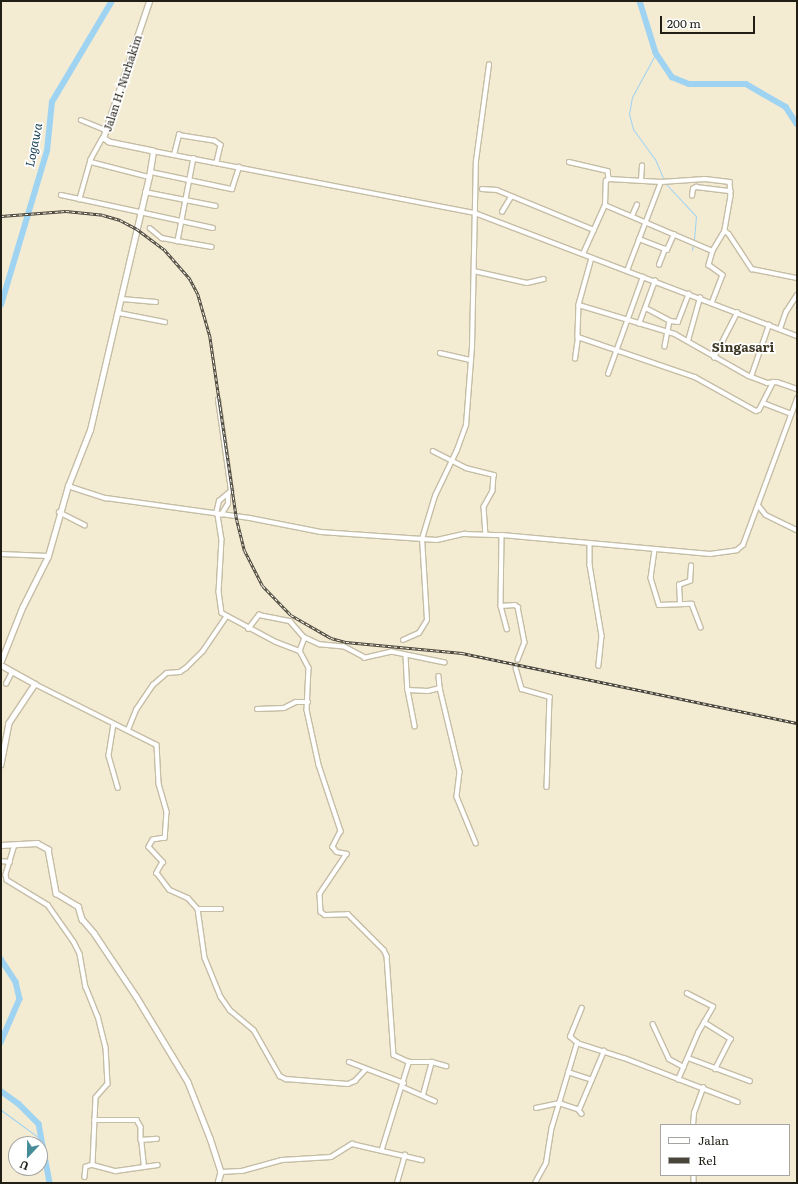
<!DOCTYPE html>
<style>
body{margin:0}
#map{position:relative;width:798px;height:1184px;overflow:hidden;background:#f4ebd3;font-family:Literata,serif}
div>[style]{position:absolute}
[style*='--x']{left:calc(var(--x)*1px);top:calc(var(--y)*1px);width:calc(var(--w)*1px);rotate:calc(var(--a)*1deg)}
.stream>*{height:1px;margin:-0.5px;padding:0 0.5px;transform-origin:0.5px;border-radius:0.5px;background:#9ed3f2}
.river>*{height:5.5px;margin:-2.75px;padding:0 2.75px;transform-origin:2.75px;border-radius:2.75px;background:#9ed3f2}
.roads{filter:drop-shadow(1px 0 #c5bda5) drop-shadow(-1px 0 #c5bda5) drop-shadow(0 1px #c5bda5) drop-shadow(0 -1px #c5bda5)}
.minor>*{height:3.5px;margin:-1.75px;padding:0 1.75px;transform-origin:1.75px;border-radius:1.75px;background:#fff}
.major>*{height:4.5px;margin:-2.25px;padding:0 2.25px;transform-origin:2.25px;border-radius:2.25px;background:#fff}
.rail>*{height:2.5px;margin-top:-1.25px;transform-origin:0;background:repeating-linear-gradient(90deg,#fff 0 3px,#494539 0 6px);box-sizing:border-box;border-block:1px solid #494539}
span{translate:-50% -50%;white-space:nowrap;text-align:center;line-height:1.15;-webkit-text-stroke:3.5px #fff;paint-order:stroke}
.street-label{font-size:11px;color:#211e15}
.water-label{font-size:12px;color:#194257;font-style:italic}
.quarter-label{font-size:13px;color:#3f3824;font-weight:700}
.frame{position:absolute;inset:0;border:2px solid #211e15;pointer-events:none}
.legend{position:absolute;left:660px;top:1124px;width:130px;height:52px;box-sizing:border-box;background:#fff;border:1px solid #a6a5a1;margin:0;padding:5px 7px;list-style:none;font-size:12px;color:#211e15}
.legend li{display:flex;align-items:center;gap:8px;height:20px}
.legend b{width:20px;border:1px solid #a6a5a1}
.north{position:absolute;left:8px;top:1136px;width:40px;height:40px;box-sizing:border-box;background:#fff;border:1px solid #a6a5a1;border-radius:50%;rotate:202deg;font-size:11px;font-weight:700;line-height:16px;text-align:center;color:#211e15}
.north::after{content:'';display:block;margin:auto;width:14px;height:18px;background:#468b98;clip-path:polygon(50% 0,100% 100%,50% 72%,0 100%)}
.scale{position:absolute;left:660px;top:16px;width:95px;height:18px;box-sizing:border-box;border:2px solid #211e15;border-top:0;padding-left:5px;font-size:12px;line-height:14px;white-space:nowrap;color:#211e15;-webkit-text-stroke:3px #fff;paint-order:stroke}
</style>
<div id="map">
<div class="stream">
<i style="--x:656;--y:53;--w:50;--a:118.6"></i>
<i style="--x:632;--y:97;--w:17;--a:100"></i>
<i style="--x:629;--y:114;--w:16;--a:75"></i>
<i style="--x:633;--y:129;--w:37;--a:54"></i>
<i style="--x:655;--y:159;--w:23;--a:67"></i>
<i style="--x:665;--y:183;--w:45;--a:46.8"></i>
<i style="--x:696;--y:216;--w:25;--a:95"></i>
<i style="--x:692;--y:250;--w:6;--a:-81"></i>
<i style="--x:1;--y:1110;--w:51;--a:36.2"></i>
</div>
<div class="river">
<i style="--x:640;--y:1;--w:54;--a:72.9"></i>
<i style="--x:656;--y:53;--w:29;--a:56"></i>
<i style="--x:672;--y:77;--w:18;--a:22"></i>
<i style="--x:689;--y:84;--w:57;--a:0"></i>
<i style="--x:746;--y:84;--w:46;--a:29.9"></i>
<i style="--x:786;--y:107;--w:20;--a:57"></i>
<i style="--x:1;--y:305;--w:161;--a:-73.4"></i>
<i style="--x:47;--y:151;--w:49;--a:-84.2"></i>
<i style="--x:52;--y:102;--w:117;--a:-59.3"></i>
<i style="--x:1;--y:959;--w:27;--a:57"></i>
<i style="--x:16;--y:982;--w:17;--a:77"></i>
<i style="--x:20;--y:999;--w:48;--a:113.4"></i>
<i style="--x:1;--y:1091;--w:22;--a:36"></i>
<i style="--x:19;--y:1104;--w:28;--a:45"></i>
<i style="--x:39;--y:1124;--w:60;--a:79.4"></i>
</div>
<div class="roads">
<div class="minor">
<i style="--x:81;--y:120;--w:27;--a:22"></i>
<i style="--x:103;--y:138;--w:25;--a:119"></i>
<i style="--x:91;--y:160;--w:41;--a:105.8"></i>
<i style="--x:80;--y:199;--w:136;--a:12.3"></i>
<i style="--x:153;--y:151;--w:328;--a:10.9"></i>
<i style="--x:475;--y:213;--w:345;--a:20.9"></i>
<i style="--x:174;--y:155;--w:21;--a:-76"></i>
<i style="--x:179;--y:135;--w:36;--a:9"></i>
<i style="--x:215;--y:141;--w:7;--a:34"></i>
<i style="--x:221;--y:145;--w:18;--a:103"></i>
<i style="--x:194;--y:158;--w:85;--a:100.9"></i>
<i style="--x:178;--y:241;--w:34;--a:10"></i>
<i style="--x:91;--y:162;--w:60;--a:14.5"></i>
<i style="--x:569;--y:162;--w:40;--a:13"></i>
<i style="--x:608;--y:171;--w:8;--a:83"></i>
<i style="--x:151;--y:172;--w:83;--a:11.9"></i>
<i style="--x:232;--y:189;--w:23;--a:-72"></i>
<i style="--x:641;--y:180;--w:14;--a:-86"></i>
<i style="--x:482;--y:189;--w:15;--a:4"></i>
<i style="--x:497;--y:190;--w:105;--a:22.4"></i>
<i style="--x:145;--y:192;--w:72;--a:11.2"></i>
<i style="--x:61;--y:195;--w:19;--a:12"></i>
<i style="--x:692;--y:196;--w:7;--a:-82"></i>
<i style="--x:693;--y:189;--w:4;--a:-34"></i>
<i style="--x:696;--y:187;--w:35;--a:7"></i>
<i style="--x:605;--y:205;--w:117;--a:23.1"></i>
<i style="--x:713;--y:251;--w:15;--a:106"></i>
<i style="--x:709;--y:265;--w:17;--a:36"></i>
<i style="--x:723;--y:275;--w:30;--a:111"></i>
<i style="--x:502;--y:212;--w:17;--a:-59"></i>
<i style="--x:632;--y:216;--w:12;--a:-66"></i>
<i style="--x:150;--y:228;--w:16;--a:40"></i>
<i style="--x:162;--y:238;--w:16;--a:11"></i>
<i style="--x:725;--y:231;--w:5;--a:37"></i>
<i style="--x:729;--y:234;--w:42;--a:56.7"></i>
<i style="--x:752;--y:269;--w:46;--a:11.3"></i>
<i style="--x:639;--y:239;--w:30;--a:21"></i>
<i style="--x:667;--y:250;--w:17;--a:-66"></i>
<i style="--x:583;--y:254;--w:54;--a:-65.8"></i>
<i style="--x:605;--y:205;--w:24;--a:-88"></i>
<i style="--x:606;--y:181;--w:4;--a:-34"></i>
<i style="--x:609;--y:179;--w:52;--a:3.3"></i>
<i style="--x:661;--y:182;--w:44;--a:-3.9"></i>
<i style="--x:705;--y:179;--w:25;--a:7"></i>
<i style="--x:730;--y:182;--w:14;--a:86"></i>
<i style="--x:731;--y:196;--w:36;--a:100"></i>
<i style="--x:725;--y:231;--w:23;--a:121"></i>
<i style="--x:592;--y:258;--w:49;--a:105.5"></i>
<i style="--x:579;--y:305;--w:32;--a:92"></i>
<i style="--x:578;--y:337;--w:124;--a:18.9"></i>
<i style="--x:695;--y:377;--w:70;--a:29.1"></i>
<i style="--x:756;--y:411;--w:3;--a:-18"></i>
<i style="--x:759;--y:410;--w:31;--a:-63"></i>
<i style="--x:659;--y:265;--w:17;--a:-69"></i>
<i style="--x:474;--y:271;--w:54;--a:12.8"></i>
<i style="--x:527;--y:283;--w:17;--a:-13"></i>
<i style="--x:627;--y:271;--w:95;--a:-69.1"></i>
<i style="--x:122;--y:299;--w:34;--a:5"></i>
<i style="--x:579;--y:305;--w:100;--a:16.8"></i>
<i style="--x:675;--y:334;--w:85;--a:29.6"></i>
<i style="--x:749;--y:376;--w:19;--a:21"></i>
<i style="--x:767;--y:383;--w:10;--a:-6"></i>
<i style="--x:777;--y:382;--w:21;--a:19"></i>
<i style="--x:646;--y:308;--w:27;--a:28"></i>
<i style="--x:670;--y:321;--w:26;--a:101"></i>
<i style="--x:119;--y:313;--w:47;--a:11.1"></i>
<i style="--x:670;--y:321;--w:8;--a:7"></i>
<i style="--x:678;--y:322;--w:30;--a:-69"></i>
<i style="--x:639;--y:324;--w:46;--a:-69.6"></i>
<i style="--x:780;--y:329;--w:18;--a:-71"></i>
<i style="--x:786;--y:312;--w:20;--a:-57"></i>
<i style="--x:688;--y:341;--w:45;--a:-74.4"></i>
<i style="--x:440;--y:353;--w:32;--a:13"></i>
<i style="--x:714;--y:358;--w:51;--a:-62.9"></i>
<i style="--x:575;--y:359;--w:22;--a:-82"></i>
<i style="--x:608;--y:374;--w:103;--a:-70.2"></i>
<i style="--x:751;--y:377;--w:55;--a:-70.9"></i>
<i style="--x:763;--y:403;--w:30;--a:21"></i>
<i style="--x:433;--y:451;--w:37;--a:27"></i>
<i style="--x:466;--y:468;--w:29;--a:14"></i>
<i style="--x:494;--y:475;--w:16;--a:94"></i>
<i style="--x:493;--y:491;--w:18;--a:119"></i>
<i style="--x:484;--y:507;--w:27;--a:86"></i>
<i style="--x:68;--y:486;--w:40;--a:18"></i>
<i style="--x:106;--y:498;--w:145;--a:7.9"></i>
<i style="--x:250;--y:518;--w:72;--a:11.2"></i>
<i style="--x:321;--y:532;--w:116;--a:3.9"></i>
<i style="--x:437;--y:540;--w:28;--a:-13"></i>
<i style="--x:464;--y:534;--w:38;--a:2"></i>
<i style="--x:502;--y:535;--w:209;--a:5.2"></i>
<i style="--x:710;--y:554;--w:27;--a:-8"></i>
<i style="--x:737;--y:550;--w:8;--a:-40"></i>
<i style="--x:743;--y:545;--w:156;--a:-69.7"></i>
<i style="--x:759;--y:506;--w:11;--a:52"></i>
<i style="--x:766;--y:515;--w:34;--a:26"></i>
<i style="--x:59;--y:512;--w:29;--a:27"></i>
<i style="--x:216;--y:514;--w:13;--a:-77"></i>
<i style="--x:219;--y:501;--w:16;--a:-40"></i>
<i style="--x:231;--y:491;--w:92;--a:-98.1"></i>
<i style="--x:218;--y:515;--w:24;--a:81"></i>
<i style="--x:222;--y:539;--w:53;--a:93.2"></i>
<i style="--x:219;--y:592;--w:21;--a:82"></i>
<i style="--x:222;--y:613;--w:61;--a:28.2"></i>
<i style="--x:276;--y:642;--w:26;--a:21"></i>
<i style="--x:221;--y:515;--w:13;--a:-58"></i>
<i style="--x:228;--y:504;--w:9;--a:-90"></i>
<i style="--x:502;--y:535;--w:71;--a:90.8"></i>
<i style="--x:501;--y:606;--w:24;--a:75"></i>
<i style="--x:590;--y:544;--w:21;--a:90"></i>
<i style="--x:590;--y:565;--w:72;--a:80.4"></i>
<i style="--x:602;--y:636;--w:30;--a:96"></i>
<i style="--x:655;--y:550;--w:28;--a:98"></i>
<i style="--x:651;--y:578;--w:28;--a:73"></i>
<i style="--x:659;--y:605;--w:33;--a:-2"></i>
<i style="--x:692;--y:604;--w:25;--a:69"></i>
<i style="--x:1;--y:554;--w:47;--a:2.4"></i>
<i style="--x:680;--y:603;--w:18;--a:-93"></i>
<i style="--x:679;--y:585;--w:12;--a:-20"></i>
<i style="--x:690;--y:581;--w:15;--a:-86"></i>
<i style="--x:501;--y:606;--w:14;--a:-4"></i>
<i style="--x:515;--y:605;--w:4;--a:34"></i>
<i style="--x:518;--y:607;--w:36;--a:79"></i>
<i style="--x:525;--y:642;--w:19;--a:111"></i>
<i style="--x:248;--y:629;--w:18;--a:-52"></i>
<i style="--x:259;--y:615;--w:32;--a:11"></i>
<i style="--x:290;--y:621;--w:23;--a:49"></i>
<i style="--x:403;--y:640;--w:17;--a:-24"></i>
<i style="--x:419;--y:633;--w:15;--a:-58"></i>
<i style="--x:427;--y:620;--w:81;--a:-93.5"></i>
<i style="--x:422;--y:539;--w:45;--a:-73.2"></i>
<i style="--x:435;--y:496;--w:51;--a:-64.4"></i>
<i style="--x:457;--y:450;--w:27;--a:-70"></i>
<i style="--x:466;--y:425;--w:78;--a:-85.6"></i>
<i style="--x:472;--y:347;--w:186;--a:-88.8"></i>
<i style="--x:476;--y:161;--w:97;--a:-82.3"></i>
<i style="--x:406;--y:656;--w:34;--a:87"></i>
<i style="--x:408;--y:690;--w:37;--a:79"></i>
<i style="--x:445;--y:663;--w:54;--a:-168.3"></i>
<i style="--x:392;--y:652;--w:28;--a:167"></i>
<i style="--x:365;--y:658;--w:24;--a:-152"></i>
<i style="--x:344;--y:647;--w:24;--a:-175"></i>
<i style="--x:320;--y:645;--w:17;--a:-155"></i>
<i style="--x:305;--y:638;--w:14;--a:111"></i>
<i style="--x:300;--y:651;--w:19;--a:62"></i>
<i style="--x:309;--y:668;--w:42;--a:92.7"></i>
<i style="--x:307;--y:710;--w:56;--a:77.7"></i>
<i style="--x:319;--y:765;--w:70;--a:71.6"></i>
<i style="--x:341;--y:831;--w:18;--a:117"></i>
<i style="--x:333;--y:847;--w:6;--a:51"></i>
<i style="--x:337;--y:852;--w:10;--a:11"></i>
<i style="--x:347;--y:854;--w:48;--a:124"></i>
<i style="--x:320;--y:894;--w:18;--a:87"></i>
<i style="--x:321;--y:912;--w:5;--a:37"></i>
<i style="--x:325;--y:915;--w:23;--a:-2"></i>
<i style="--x:348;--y:914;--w:51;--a:45"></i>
<i style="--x:384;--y:950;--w:7;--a:63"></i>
<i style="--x:387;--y:956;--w:99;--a:86"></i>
<i style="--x:394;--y:1055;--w:17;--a:25"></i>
<i style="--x:409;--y:1062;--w:23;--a:0"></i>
<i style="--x:432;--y:1062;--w:15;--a:16"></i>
<i style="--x:516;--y:668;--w:22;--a:74"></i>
<i style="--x:522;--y:689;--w:29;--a:16"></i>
<i style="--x:550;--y:697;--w:90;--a:91.9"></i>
<i style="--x:439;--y:676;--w:12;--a:85"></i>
<i style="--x:6;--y:684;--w:13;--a:-63"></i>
<i style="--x:35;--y:684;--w:136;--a:26.6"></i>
<i style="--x:157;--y:745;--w:39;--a:87"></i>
<i style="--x:159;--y:784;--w:29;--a:74"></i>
<i style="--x:167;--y:812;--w:26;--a:94"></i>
<i style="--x:165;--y:838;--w:12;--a:171"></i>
<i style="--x:153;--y:840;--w:8;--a:120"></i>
<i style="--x:149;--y:847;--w:21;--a:47"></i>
<i style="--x:163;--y:862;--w:13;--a:119"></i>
<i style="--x:157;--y:873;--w:21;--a:53"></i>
<i style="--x:170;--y:890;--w:20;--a:24"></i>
<i style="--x:188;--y:898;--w:15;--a:48"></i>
<i style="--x:198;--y:909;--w:49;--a:81.9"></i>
<i style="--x:205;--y:958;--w:42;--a:67.7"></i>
<i style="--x:221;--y:997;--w:16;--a:55"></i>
<i style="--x:230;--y:1010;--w:31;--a:40"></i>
<i style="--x:254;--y:1030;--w:53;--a:60.5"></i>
<i style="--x:280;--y:1076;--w:7;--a:27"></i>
<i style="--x:286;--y:1079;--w:62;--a:4.6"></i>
<i style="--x:348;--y:1084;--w:8;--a:-23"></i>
<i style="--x:355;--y:1081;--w:16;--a:-47"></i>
<i style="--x:408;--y:690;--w:20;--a:3"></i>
<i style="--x:428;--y:691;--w:12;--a:-14"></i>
<i style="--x:440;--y:688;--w:86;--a:76.6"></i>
<i style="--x:460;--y:772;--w:25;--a:97"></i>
<i style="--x:457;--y:797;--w:50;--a:67.6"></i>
<i style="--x:257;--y:709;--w:27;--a:-2"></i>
<i style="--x:284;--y:708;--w:13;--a:-27"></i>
<i style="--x:296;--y:702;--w:12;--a:0"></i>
<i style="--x:114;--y:724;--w:32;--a:99"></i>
<i style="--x:109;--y:756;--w:33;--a:74"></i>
<i style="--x:128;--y:730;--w:22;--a:-68"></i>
<i style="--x:136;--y:710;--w:30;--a:-56"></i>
<i style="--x:153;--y:685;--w:18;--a:-41"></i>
<i style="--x:167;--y:673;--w:13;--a:-4"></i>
<i style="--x:180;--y:672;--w:7;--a:-34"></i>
<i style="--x:186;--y:668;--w:24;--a:-45"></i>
<i style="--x:203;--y:651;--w:41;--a:-55.9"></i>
<i style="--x:15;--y:845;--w:31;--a:107"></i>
<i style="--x:6;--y:875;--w:5;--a:79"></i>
<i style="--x:7;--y:880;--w:48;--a:31.4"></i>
<i style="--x:48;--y:905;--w:45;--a:54.9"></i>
<i style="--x:74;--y:942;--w:13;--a:63"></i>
<i style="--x:80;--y:954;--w:34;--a:80"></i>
<i style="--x:86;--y:987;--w:31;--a:68"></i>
<i style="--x:98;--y:1016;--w:32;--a:76"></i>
<i style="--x:106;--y:1047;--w:37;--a:87"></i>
<i style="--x:108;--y:1084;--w:18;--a:131"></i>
<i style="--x:96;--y:1098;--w:67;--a:92.6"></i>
<i style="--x:93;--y:1165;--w:7;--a:164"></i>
<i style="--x:86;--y:1167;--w:10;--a:96"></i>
<i style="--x:1;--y:861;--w:9;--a:6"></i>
<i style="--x:198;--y:909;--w:23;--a:0"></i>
<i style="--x:704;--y:1022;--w:32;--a:32"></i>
<i style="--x:731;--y:1039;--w:34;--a:117"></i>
<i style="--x:653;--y:1024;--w:38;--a:65"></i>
<i style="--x:669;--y:1059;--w:17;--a:28"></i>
<i style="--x:577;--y:1043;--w:9;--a:-139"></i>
<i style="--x:570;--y:1037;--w:31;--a:-68"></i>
<i style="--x:688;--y:1058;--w:66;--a:20.4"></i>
<i style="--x:349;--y:1062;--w:59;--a:20.9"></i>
<i style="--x:568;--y:1072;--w:25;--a:18"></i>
<i style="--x:678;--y:1080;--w:51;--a:-66.9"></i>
<i style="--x:698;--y:1033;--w:30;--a:-60"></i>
<i style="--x:713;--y:1007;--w:29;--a:-153"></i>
<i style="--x:403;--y:1087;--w:35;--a:24"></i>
<i style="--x:423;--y:1095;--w:34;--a:-75"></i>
<i style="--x:536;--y:1108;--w:24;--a:-12"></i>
<i style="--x:559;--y:1103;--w:20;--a:18"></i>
<i style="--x:578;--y:1109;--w:6;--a:51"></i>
<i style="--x:579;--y:1110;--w:64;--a:-67"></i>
<i style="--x:94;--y:1120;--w:43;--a:0"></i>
<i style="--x:137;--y:1120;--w:8;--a:60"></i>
<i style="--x:141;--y:1127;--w:13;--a:90"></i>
<i style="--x:693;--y:1125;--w:12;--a:-85"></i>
<i style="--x:694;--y:1113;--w:27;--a:-70"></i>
<i style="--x:382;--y:1149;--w:91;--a:-72.8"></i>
<i style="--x:93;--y:1165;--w:24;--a:15"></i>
<i style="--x:116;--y:1171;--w:42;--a:-8.1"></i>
<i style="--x:144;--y:1167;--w:27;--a:-96"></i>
<i style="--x:141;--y:1140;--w:16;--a:-4"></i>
<i style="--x:221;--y:1172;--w:21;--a:-3"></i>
<i style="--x:242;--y:1171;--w:41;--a:-15.4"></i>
<i style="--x:282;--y:1160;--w:49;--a:-3.5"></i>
<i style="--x:331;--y:1157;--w:25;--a:-32"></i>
<i style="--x:352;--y:1144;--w:72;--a:12.9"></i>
<i style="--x:694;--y:1175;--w:8;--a:90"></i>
<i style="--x:397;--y:1183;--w:29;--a:-74"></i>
<i style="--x:535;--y:1183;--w:23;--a:-61"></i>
<i style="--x:546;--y:1163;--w:36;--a:-81"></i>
<i style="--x:552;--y:1127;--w:88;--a:-73.4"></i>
<i style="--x:577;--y:1043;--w:49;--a:17.7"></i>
<i style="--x:624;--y:1058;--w:122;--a:21.1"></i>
</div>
<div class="major">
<i style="--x:1;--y:661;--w:57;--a:-68.4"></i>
<i style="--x:22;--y:608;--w:58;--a:-63.4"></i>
<i style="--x:48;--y:556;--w:73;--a:-74.1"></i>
<i style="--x:68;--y:486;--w:60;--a:-68.6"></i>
<i style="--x:90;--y:430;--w:260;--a:-76.9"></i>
<i style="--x:149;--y:177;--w:26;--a:-81"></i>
<i style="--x:153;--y:151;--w:45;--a:-168.4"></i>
<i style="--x:109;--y:142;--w:7;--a:-146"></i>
<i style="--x:103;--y:138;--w:145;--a:-71.4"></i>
<i style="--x:1;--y:665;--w:39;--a:29"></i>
<i style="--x:35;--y:684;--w:47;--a:123.7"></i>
<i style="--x:9;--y:723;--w:42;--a:101"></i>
<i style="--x:1;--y:845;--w:36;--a:-3"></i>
<i style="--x:37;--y:843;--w:13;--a:29"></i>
<i style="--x:48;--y:849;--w:45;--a:79.7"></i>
<i style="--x:56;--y:893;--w:26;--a:31"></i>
<i style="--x:78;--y:906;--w:14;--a:73"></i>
<i style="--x:82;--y:919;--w:18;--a:49"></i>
<i style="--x:94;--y:933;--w:76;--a:56.3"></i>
<i style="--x:136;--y:996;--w:100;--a:58.8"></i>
<i style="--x:188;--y:1082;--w:60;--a:68.6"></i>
<i style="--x:210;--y:1138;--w:36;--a:72"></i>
<i style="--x:221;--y:1172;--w:11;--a:105"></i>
</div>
</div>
<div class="rail">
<i style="--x:1;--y:216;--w:65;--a:-4.4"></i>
<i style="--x:66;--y:211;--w:37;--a:6"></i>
<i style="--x:103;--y:215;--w:18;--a:16"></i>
<i style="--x:120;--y:220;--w:19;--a:28"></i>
<i style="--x:137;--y:229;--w:34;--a:37"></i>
<i style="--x:164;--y:249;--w:40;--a:49"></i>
<i style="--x:190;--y:279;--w:17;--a:62"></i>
<i style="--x:198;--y:294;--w:44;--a:74.1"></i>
<i style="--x:210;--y:336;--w:186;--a:81.7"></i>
<i style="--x:237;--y:520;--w:32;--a:76"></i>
<i style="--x:245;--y:551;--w:39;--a:63"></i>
<i style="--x:263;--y:586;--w:40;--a:46"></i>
<i style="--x:291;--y:615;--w:46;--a:29.9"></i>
<i style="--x:331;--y:638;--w:16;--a:15"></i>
<i style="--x:346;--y:642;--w:117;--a:5.4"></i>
<i style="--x:462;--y:653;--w:342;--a:11.8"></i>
</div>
<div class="street-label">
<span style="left:122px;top:83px;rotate:-72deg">Jalan H. Nurhakim</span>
</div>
<div class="water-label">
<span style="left:34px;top:145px;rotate:-79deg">Logawa</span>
</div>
<div class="quarter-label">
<span style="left:743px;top:347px">Singasari</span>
</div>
<div class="frame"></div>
<ul class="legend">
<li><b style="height:5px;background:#fff"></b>Jalan</li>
<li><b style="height:5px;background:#494539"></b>Rel</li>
</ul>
<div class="north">U</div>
<div class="scale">200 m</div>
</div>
